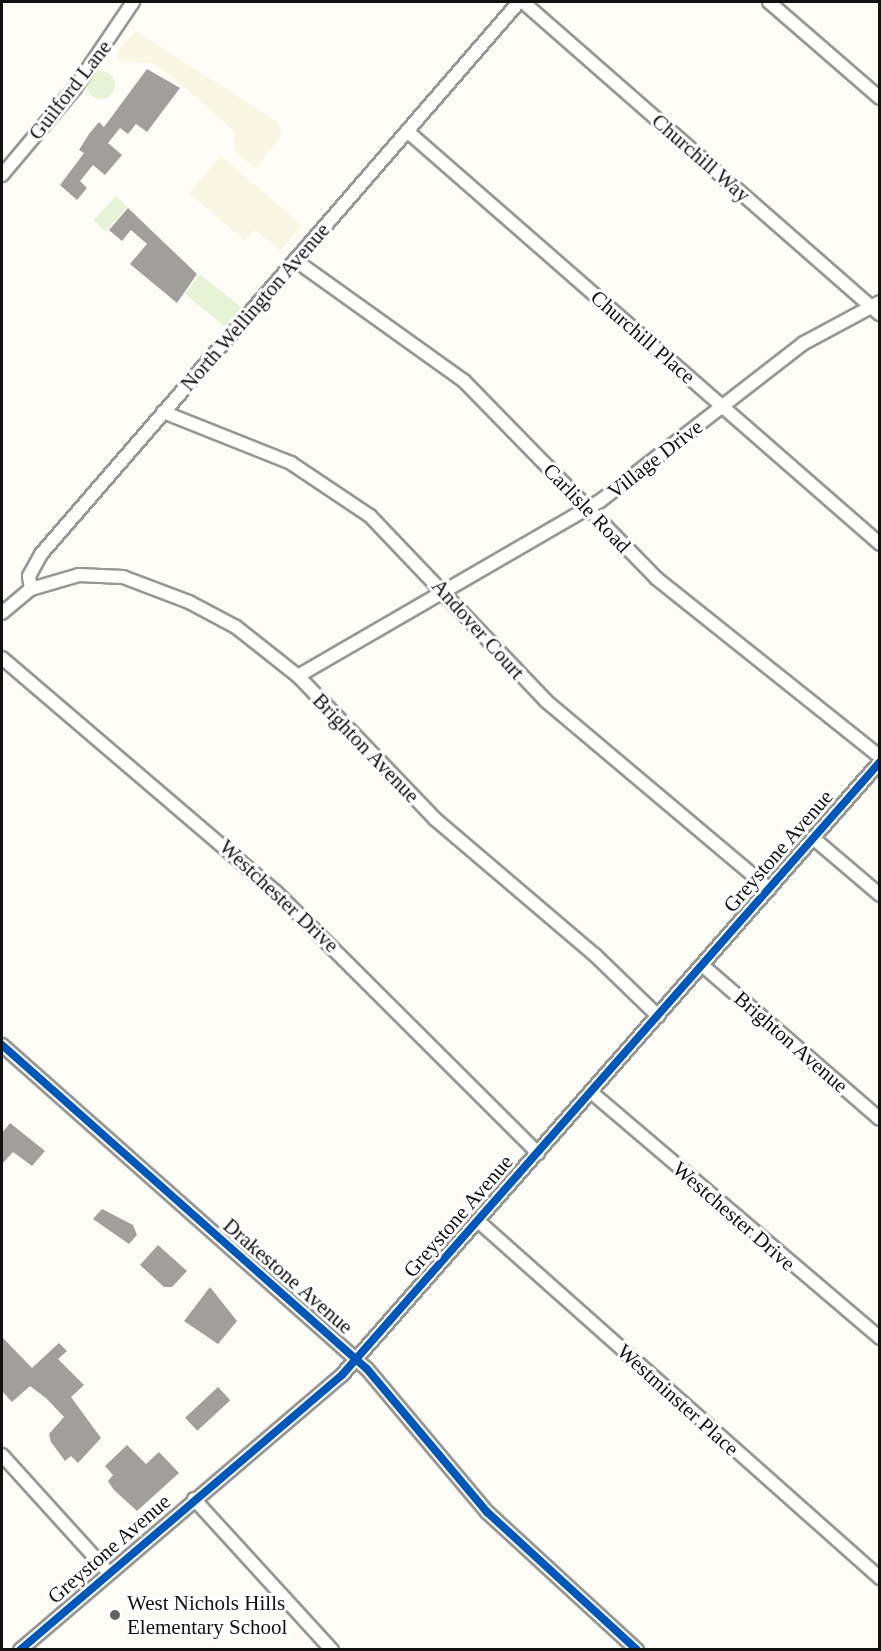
<!DOCTYPE html>
<style>
body{margin:0}
#map{position:relative;width:881px;height:1651px;overflow:hidden;background:#fdfcf7;font-family:"Times New Roman",serif}
div>[style]{position:absolute}
[style*='--x']{left:calc(var(--x)*1px);top:calc(var(--y)*1px);width:calc(var(--w)*1px);rotate:calc(var(--a)*1deg)}
.farmland>*{inset:0;background:#f9f7e4}
.green>*{inset:0;background:#e7f3d7;transform-origin:0 0}
.round{border-radius:50%}
.building>*{inset:0;background:#a19f9c;transform-origin:0 0}
.roads{filter:drop-shadow(2px 0 #979795) drop-shadow(-2px 0 #979795) drop-shadow(0 2px #979795) drop-shadow(0 -2px #979795)}
.minor>*{height:12px;margin:-6px;padding:0 6px;transform-origin:6px;border-radius:6px;background:#fffffe}
.cycleway>*{height:8px;margin:-4px;padding:0 4px;transform-origin:4px;border-radius:4px;background:#0057b8}
.dots>*{width:16px;height:16px;translate:-50% -50%;box-sizing:border-box;border:3px solid #fff;border-radius:50%}
span{translate:-50% -50%;white-space:nowrap;text-align:center;line-height:1.15;-webkit-text-stroke:6px #fff;paint-order:stroke}
.street-label{font-size:21px;color:#111}
.poi-label{font-size:21px;color:#111}
.left{translate:0 -50%;text-align:left}
.frame{position:absolute;inset:0;border:3px solid #111;pointer-events:none}
</style>
<div id="map">
<div class="farmland">
<i style="clip-path:polygon(136px 31px,277px 122px,282px 134px,256px 168px,235px 153px,234px 131px,174px 78px,152px 63px,119px 61px,117px 51px)"></i>
<i style="clip-path:polygon(221px 156px,302px 225px,280px 251px,255px 230px,245px 241px,189px 193px)"></i>
</div>
<div class="green">
<i class="round" style="left:87px;top:71px;width:28px;height:28px"></i>
<i style="left:116px;top:196px;width:16px;height:33px;rotate:43deg"></i>
<i style="left:200px;top:274px;width:57px;height:25px;rotate:39deg"></i>
</div>
<div class="building">
<i style="clip-path:polygon(147px 69px,180px 88px,147px 132px,136px 124px,128px 134px,120px 128px,108px 143px,122px 155px,105px 175px,93px 165px,80px 181px,87px 188px,77px 200px,60px 185px,84px 153px,79px 150px,89px 134px,99px 122px,104px 127px)"></i>
<i style="clip-path:polygon(128px 208px,197px 274px,177px 303px,130px 264px,147px 244px,131px 230px,122px 241px,109px 230px)"></i>
<i style="clip-path:polygon(10px 1123px,45px 1151px,32px 1166px,13px 1152px,2px 1164px,2px 1133px)"></i>
<i style="clip-path:polygon(102px 1209px,133px 1225px,137px 1235px,129px 1244px,93px 1219px)"></i>
<i style="clip-path:polygon(158px 1245px,187px 1271px,172px 1287px,164px 1287px,140px 1265px)"></i>
<i style="clip-path:polygon(210px 1287px,237px 1321px,218px 1344px,184px 1321px)"></i>
<i style="clip-path:polygon(2px 1337px,32px 1368px,59px 1343px,67px 1351px,58px 1359px,84px 1385px,71px 1397px,101px 1438px,78px 1463px,71px 1456px,65px 1461px,51px 1442px,49px 1434px,64px 1417px,47px 1399px,30px 1386px,12px 1402px,2px 1391px)"></i>
<i style="left:218px;top:1387px;width:18px;height:45px;rotate:47deg"></i>
<i style="clip-path:polygon(127px 1445px,146px 1464px,159px 1452px,179px 1473px,137px 1511px,114px 1490px,108px 1481px,113px 1475px,105px 1466px)"></i>
</div>
<div class="roads">
<div class="minor">
<i style="--x:523;--y:2;--w:474;--a:41.2"></i>
<i style="--x:769;--y:2;--w:147;--a:40.9"></i>
<i style="--x:407;--y:131;--w:628;--a:41.13"></i>
<i style="--x:2;--y:175;--w:114;--a:-50"></i>
<i style="--x:75;--y:88;--w:104;--a:-56"></i>
<i style="--x:295;--y:260;--w:208;--a:35.6"></i>
<i style="--x:464;--y:381;--w:275;--a:45.7"></i>
<i style="--x:656;--y:578;--w:287;--a:38.6"></i>
<i style="--x:163;--y:412;--w:138;--a:21.7"></i>
<i style="--x:291;--y:463;--w:95;--a:33.9"></i>
<i style="--x:370;--y:516;--w:255;--a:46.4"></i>
<i style="--x:546;--y:701;--w:292;--a:40.1"></i>
<i style="--x:31;--y:589;--w:50;--a:-16.3"></i>
<i style="--x:79;--y:575;--w:44;--a:2.6"></i>
<i style="--x:123;--y:577;--w:71;--a:20.7"></i>
<i style="--x:189;--y:602;--w:53;--a:28"></i>
<i style="--x:236;--y:627;--w:79;--a:38.3"></i>
<i style="--x:298;--y:676;--w:198;--a:46.2"></i>
<i style="--x:435;--y:819;--w:210;--a:40.4"></i>
<i style="--x:595;--y:955;--w:88;--a:44.1"></i>
<i style="--x:2;--y:613;--w:38;--a:-40"></i>
<i style="--x:31;--y:589;--w:13;--a:-99"></i>
<i style="--x:29;--y:576;--w:26;--a:-61"></i>
<i style="--x:42;--y:553;--w:729;--a:-49.12"></i>
<i style="--x:2;--y:658;--w:360;--a:40.5"></i>
<i style="--x:276;--y:892;--w:370;--a:44.9"></i>
<i style="--x:298;--y:676;--w:349;--a:-30.1"></i>
<i style="--x:600;--y:501;--w:258;--a:-37.8"></i>
<i style="--x:804;--y:343;--w:86;--a:-28.3"></i>
<i style="--x:813;--y:838;--w:88;--a:40.4"></i>
<i style="--x:702;--y:965;--w:235;--a:40.9"></i>
<i style="--x:2;--y:1045;--w:488;--a:41.6"></i>
<i style="--x:367;--y:1369;--w:187;--a:50"></i>
<i style="--x:487;--y:1512;--w:204;--a:42.6"></i>
<i style="--x:591;--y:1092;--w:380;--a:40.4"></i>
<i style="--x:478;--y:1221;--w:538;--a:41.61"></i>
<i style="--x:2;--y:1455;--w:158;--a:47.8"></i>
<i style="--x:194;--y:1499;--w:205;--a:47.6"></i>
<i style="--x:20;--y:1650;--w:423;--a:-40.5"></i>
<i style="--x:342;--y:1375;--w:816;--a:-48.73"></i>
</div>
</div>
<div class="cycleway">
<i style="--x:2;--y:1045;--w:488;--a:41.6"></i>
<i style="--x:367;--y:1369;--w:187;--a:50"></i>
<i style="--x:487;--y:1512;--w:204;--a:42.6"></i>
<i style="--x:20;--y:1650;--w:423;--a:-40.5"></i>
<i style="--x:342;--y:1375;--w:816;--a:-48.73"></i>
</div>
<div class="dots">
<i style="left:115px;top:1615px;background:#646362"></i>
</div>
<div class="street-label">
<span style="left:70px;top:90px;rotate:-52deg">Guilford Lane</span>
<span style="left:701px;top:158px;rotate:41deg">Churchill Way</span>
<span style="left:255px;top:307px;rotate:-49deg">North Wellington Avenue</span>
<span style="left:643px;top:337px;rotate:41deg">Churchill Place</span>
<span style="left:655px;top:459px;rotate:-38deg">Village Drive</span>
<span style="left:587px;top:508px;rotate:46deg">Carlisle Road</span>
<span style="left:478px;top:629px;rotate:48deg">Andover Court</span>
<span style="left:366px;top:748px;rotate:46deg">Brighton Avenue</span>
<span style="left:778px;top:851px;rotate:-49deg">Greystone Avenue</span>
<span style="left:279px;top:896px;rotate:43deg">Westchester Drive</span>
<span style="left:791px;top:1042px;rotate:41deg">Brighton Avenue</span>
<span style="left:458px;top:1216px;rotate:-49deg">Greystone Avenue</span>
<span style="left:734px;top:1216px;rotate:41deg">Westchester Drive</span>
<span style="left:288px;top:1276px;rotate:41deg">Drakestone Avenue</span>
<span style="left:678px;top:1400px;rotate:42deg">Westminster Place</span>
<span style="left:109px;top:1549px;rotate:-41deg">Greystone Avenue</span>
</div>
<div class="poi-label">
<span class="left" style="left:127px;top:1615px">West Nichols Hills<br>Elementary School</span>
</div>
<div class="frame"></div>
</div>
